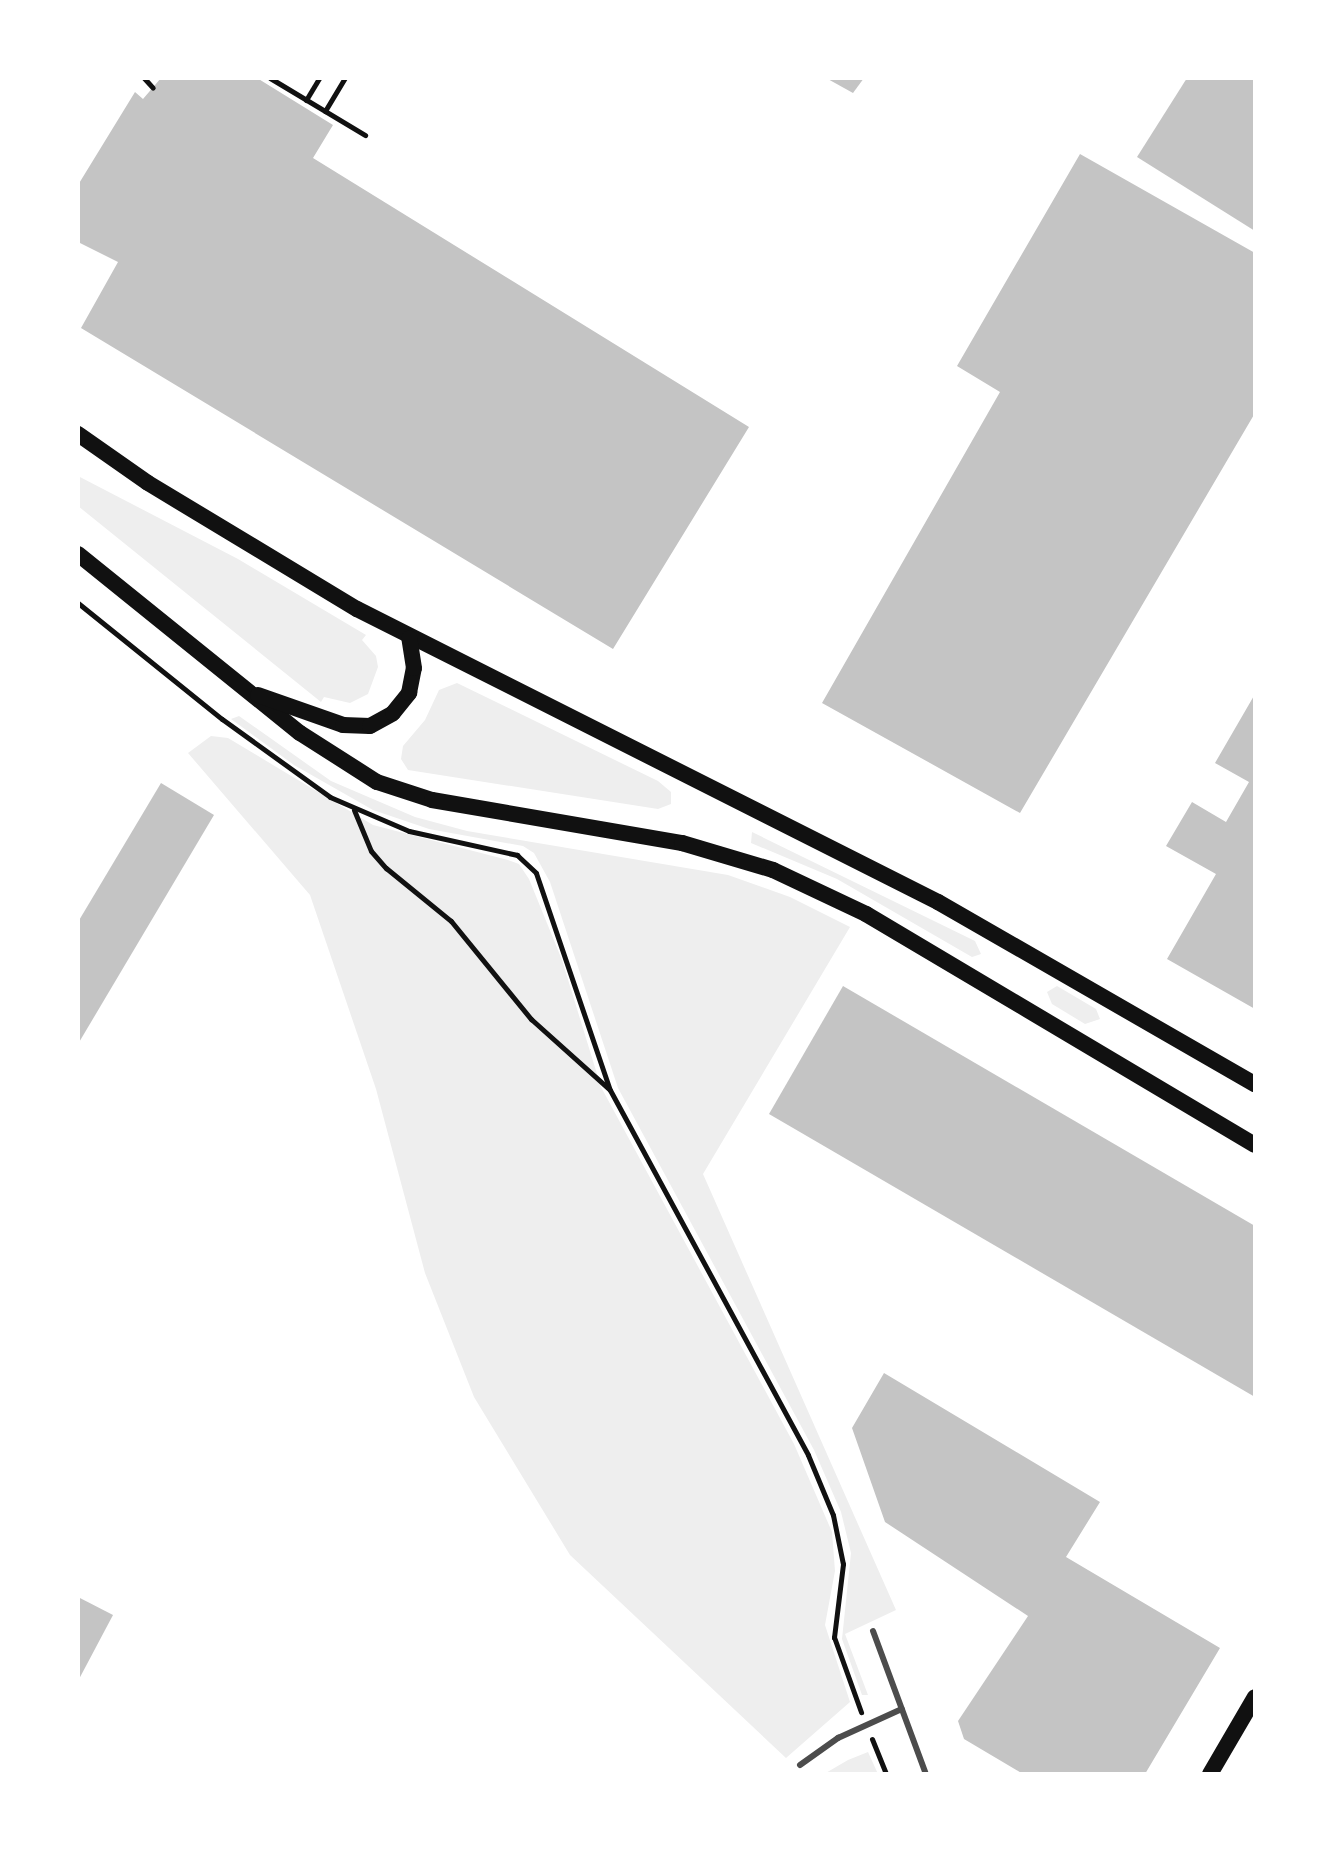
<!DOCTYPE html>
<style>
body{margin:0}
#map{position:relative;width:1333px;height:1852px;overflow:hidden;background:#fff;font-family:"Crimson Pro",serif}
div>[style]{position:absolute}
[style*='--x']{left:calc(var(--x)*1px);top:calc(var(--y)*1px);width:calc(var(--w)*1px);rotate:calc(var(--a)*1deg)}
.green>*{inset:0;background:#eee}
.building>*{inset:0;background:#c4c4c4}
.path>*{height:5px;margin:-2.5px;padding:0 2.5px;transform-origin:2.5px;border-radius:2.5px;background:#111}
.service>*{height:6px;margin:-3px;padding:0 3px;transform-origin:3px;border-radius:3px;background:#4c4c4c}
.secondary>*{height:16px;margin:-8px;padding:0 8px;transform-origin:8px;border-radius:8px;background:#111}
span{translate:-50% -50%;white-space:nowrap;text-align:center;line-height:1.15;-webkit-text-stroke:6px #fff;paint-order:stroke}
.frame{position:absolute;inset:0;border:80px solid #fff;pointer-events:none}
</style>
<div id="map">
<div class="green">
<i style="clip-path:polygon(78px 476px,238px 559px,366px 635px,362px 640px,376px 656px,378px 667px,368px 694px,350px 703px,324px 697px,321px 702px,78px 506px)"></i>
<i style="clip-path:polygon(457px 683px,658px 781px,671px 792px,671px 804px,658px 809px,408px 770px,401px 759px,403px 746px,425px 720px,439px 690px)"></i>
<i style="clip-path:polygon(239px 716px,331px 781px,415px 817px,467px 831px,728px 875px,790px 897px,850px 927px,703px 1174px,896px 1610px,845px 1634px,868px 1695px,862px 1695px,842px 1639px,851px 1553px,841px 1512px,814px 1450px,618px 1088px,550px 882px,534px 853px,523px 846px,429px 829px,373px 810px,294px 765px,231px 719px)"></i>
<i style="clip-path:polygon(211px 736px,228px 738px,373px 825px,508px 860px,519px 864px,529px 879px,562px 960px,601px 1087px,794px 1444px,832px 1532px,835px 1571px,825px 1625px,850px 1702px,786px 1758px,570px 1555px,474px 1397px,425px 1273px,376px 1089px,310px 895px,188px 753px)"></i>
<i style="clip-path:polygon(752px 832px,975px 941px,981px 954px,972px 957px,837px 879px,751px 843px)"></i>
<i style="clip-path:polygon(1057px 986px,1096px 1009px,1100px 1019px,1085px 1024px,1052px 1004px,1047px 992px)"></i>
<i style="clip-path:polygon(868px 1752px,878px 1774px,824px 1774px,848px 1760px)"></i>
</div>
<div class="building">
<i style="clip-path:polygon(161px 78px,257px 78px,333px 125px,313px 158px,749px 427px,613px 649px,81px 328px,118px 262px,78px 242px,78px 185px,135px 92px,143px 99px)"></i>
<i style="clip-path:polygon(826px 78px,864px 78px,853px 93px)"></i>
<i style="clip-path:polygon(1187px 78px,1255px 78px,1255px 231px,1137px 157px)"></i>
<i style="clip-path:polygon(1080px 154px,1255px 253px,1255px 413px,1020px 813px,822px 703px,1000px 392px,957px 366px)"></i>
<i style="clip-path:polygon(1255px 694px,1255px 1009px,1167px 959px,1216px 874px,1166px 846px,1192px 802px,1226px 822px,1249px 782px,1215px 763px)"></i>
<i style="clip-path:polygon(161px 783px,214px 815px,78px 1044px,78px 922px)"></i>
<i style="clip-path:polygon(843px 986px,1255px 1226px,1255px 1397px,769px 1114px)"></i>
<i style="clip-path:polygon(884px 1373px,1100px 1502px,1066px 1557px,1220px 1648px,1145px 1774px,1023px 1774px,964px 1739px,958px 1721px,1028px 1616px,885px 1522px,852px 1428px)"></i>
<i style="clip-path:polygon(78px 1597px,113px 1615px,78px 1681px)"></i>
</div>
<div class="path">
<i style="--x:144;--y:78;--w:13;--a:48"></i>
<i style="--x:270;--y:78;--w:111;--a:31"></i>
<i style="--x:306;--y:100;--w:26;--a:-59"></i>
<i style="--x:325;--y:111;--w:39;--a:-59"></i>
<i style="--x:78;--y:603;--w:185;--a:38.9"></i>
<i style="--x:222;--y:719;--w:133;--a:35.8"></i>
<i style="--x:330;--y:797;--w:86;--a:23.3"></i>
<i style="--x:409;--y:831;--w:111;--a:12.5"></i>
<i style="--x:517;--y:855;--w:26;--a:43"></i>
<i style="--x:536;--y:873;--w:229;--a:71.2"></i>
<i style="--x:610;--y:1090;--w:415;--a:61.5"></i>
<i style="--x:808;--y:1455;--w:65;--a:67.4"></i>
<i style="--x:833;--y:1515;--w:50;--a:78.5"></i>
<i style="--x:843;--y:1564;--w:74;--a:97"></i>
<i style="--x:834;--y:1637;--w:80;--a:70.2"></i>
<i style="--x:354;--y:810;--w:44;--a:67.5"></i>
<i style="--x:371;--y:851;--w:23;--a:49"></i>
<i style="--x:386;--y:868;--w:84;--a:39.2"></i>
<i style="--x:451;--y:921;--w:127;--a:50.8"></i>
<i style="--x:531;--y:1019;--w:105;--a:41.9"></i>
<i style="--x:872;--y:1739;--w:38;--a:68"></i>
</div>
<div class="service">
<i style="--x:873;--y:1631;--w:153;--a:69.7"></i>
<i style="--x:800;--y:1765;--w:47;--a:-35.4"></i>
<i style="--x:838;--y:1738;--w:70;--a:-24.4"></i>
</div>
<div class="secondary">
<i style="--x:78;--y:434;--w:85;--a:35"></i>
<i style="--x:148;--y:483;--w:244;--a:31.1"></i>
<i style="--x:357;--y:609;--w:651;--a:26.76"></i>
<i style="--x:938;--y:902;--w:366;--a:29.9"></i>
<i style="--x:78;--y:554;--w:285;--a:38.9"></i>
<i style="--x:300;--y:733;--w:91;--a:32.5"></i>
<i style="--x:377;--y:782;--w:58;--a:18.1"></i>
<i style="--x:432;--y:800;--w:254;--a:9.8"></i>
<i style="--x:682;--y:843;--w:95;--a:16.5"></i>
<i style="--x:773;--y:870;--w:103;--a:25.3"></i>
<i style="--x:866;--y:914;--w:452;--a:30.7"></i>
<i style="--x:258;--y:695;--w:90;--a:19.4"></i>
<i style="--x:343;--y:725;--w:27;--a:2"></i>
<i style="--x:370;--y:726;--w:26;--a:-29"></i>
<i style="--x:393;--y:713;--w:26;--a:-51"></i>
<i style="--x:409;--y:693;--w:25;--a:-79"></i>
<i style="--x:414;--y:668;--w:30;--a:-99"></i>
<i style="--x:1210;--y:1774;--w:89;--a:-59.7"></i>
</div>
<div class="frame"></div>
</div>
